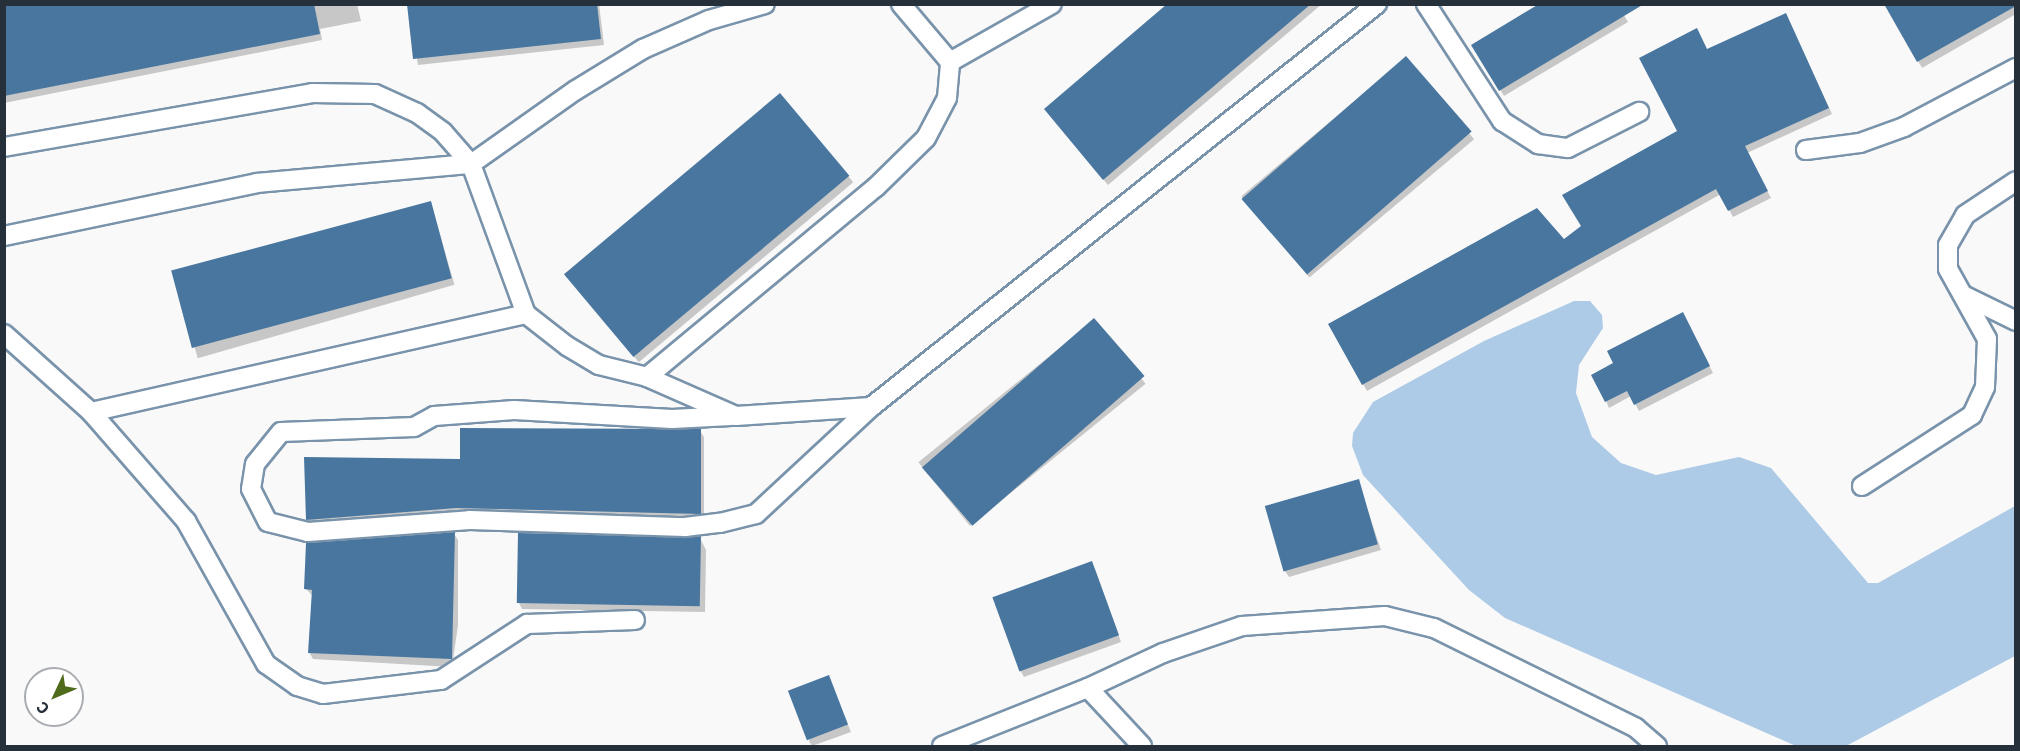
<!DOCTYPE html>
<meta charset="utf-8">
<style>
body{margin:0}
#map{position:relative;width:2020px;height:751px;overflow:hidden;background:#f9f9f9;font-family:"IBM Plex Sans",sans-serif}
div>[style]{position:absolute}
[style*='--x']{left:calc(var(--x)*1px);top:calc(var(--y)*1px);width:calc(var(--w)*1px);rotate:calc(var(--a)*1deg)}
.green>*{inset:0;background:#adcbe6}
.shadow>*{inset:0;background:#0003;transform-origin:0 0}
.building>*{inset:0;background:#48769f;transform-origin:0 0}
.roads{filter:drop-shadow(2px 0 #7993ab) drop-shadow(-2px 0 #7993ab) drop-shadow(0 2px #7993ab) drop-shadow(0 -2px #7993ab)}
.service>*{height:18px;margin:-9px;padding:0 9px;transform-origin:9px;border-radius:9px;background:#fff}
span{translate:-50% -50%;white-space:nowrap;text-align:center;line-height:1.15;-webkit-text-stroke:6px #fff;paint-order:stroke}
.frame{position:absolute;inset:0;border:6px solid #25303a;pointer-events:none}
.north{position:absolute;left:24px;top:667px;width:60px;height:60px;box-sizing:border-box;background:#fff;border:2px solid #a8acb0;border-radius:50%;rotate:226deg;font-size:16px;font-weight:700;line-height:24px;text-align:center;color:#25303a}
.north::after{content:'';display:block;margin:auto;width:21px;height:27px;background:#516b1d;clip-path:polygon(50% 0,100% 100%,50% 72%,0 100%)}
</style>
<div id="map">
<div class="green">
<i style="clip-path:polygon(1574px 301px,1590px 301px,1602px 315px,1603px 328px,1579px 365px,1576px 393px,1592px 437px,1621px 463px,1656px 475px,1739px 457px,1771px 468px,1868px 583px,1878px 583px,2015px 506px,2015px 656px,1846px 746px,1796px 746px,1505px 618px,1469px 590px,1363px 475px,1352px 446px,1353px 433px,1373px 402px,1484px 341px)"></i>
</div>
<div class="shadow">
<i style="clip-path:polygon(4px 4px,357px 4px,361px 21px,320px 29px,322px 40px,4px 103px)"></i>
<i style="clip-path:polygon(408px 4px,599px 4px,604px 45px,418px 65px)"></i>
<i style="clip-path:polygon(1169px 4px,1322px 4px,1108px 185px,1045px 109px)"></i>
<i style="clip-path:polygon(1617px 4px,1628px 22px,1504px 96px,1473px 45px)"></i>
<i style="clip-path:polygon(1886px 4px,2016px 4px,2016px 14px,1922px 68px)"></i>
<i style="clip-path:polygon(1789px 21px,1832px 114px,1747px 153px,1771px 198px,1733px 217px,1721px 194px,1367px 391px,1330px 325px,1564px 241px,1583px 227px,1679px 132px,1707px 50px)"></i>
<i style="left:1406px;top:58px;width:106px;height:215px;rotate:50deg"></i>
<i style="left:780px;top:95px;width:114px;height:280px;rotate:50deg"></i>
<i style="left:431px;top:203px;width:85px;height:267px;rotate:74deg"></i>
<i style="left:1094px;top:320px;width:82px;height:226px;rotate:51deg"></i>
<i style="clip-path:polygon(1686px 320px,1713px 373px,1639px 411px,1631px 396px,1609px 408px,1606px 401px,1615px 364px)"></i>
<i style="clip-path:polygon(700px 431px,704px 437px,704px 520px,312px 526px,308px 520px,462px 460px)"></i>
<i style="clip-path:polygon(1358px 481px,1381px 550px,1289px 577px,1285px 571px)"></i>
<i style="clip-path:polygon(454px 534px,458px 540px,458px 625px,452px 667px,313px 659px,309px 652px,313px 596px,306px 589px)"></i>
<i style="clip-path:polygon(700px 538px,706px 550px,705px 612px,522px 609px,519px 603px)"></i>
<i style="clip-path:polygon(1095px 569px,1121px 642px,1024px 677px,1020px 670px)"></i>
<i style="clip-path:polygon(831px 683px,851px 732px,812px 746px,809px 741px)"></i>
</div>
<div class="building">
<i style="clip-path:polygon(4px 4px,314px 4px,320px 34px,4px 96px)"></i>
<i style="clip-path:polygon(407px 4px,597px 4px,601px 39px,413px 59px)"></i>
<i style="clip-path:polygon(1167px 4px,1311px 4px,1103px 180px,1044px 109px)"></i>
<i style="clip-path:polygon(1539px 4px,1644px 4px,1499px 91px,1471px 45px)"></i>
<i style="clip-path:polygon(1884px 4px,2016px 4px,2016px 6px,1917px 62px)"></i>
<i style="clip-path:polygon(1786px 13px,1829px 108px,1745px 146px,1768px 191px,1728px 211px,1716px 189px,1362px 385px,1328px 324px,1537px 208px,1564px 239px,1581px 226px,1562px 195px,1677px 131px,1639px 58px,1697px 28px,1707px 49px)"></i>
<i style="left:1406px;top:56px;width:100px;height:218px;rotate:49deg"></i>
<i style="left:780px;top:93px;width:108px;height:282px;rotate:50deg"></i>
<i style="left:431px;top:201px;width:80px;height:269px;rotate:75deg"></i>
<i style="clip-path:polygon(1683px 312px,1710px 366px,1634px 405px,1627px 391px,1605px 402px,1591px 375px,1613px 363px,1607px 351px)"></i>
<i style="left:1094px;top:318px;width:77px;height:228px;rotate:49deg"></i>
<i style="clip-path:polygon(460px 428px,701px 429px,701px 514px,456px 508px,306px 520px,304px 457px,460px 459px)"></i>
<i style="left:1359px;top:479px;width:68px;height:98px;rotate:74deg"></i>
<i style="clip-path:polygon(455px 532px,452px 659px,308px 653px,312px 590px,304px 589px,306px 543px)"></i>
<i style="left:518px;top:533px;width:183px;height:70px;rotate:1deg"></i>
<i style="left:1092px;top:561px;width:79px;height:106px;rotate:70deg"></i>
<i style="left:829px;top:675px;width:53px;height:44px;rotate:69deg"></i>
</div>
<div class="roads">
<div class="service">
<i style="--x:901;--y:4;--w:76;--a:49.8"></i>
<i style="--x:1426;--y:4;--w:140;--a:57"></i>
<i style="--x:1502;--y:121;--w:43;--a:32.6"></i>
<i style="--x:1538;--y:144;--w:30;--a:8"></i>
<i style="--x:1568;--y:148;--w:80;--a:-26.9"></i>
<i style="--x:4;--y:147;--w:313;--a:-9.9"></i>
<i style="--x:312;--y:93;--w:63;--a:0.9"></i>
<i style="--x:375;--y:94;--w:46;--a:24.3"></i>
<i style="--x:417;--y:113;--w:32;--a:36"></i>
<i style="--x:443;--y:132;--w:43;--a:48.8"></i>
<i style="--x:471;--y:164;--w:160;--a:69.9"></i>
<i style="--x:526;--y:314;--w:52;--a:38"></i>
<i style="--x:567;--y:346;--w:37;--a:31"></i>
<i style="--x:599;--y:365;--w:49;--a:14"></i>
<i style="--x:647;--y:377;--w:97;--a:23.7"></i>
<i style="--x:736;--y:416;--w:135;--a:-3.8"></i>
<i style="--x:871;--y:407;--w:647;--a:-38.54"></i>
<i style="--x:1806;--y:150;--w:54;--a:-7.4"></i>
<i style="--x:1860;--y:143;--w:47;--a:-20"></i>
<i style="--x:1904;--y:127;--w:127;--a:-27.8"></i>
<i style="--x:4;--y:236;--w:258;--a:-11.8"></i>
<i style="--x:257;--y:183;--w:215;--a:-5.1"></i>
<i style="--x:471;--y:164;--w:128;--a:-35.2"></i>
<i style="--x:576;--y:90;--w:79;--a:-31.5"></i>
<i style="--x:643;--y:49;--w:72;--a:-23.7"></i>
<i style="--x:709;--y:20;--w:58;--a:-15.9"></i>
<i style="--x:1963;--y:295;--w:59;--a:26.1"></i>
<i style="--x:4;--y:334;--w:117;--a:41.9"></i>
<i style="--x:91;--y:412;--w:145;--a:48.9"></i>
<i style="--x:186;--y:521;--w:164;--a:60.8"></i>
<i style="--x:266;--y:664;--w:38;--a:35"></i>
<i style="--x:297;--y:686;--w:27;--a:17"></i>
<i style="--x:323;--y:694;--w:119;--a:-6.8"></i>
<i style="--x:441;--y:680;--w:103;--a:-33.1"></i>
<i style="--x:527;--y:624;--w:108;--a:-2.1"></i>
<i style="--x:647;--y:377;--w:298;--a:-39.7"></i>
<i style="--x:876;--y:187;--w:70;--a:-44.4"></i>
<i style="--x:926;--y:138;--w:45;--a:-62.3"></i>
<i style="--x:947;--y:98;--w:36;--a:-85"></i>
<i style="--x:950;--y:62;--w:117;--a:-29.6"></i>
<i style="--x:91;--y:412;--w:446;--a:-12.7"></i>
<i style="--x:731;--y:416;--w:59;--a:177.1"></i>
<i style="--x:672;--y:419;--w:158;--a:-176.7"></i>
<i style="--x:514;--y:410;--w:80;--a:175.7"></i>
<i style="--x:434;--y:416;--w:23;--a:151"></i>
<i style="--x:414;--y:427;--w:133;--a:177.8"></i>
<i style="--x:281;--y:432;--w:41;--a:129.1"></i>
<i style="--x:255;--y:464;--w:25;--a:99"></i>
<i style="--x:251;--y:489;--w:37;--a:63"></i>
<i style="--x:268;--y:522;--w:41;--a:14"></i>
<i style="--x:308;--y:532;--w:162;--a:-4.2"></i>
<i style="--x:470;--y:520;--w:215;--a:1.9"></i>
<i style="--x:685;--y:527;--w:35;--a:-7"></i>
<i style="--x:720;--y:523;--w:37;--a:-14"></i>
<i style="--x:756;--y:514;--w:157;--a:-42.9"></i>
<i style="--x:1862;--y:486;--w:131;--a:-32.8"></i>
<i style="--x:1972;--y:415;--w:31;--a:-65"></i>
<i style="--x:1985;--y:387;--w:48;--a:-87.6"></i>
<i style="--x:1987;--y:339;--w:80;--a:-119.1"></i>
<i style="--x:1948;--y:269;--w:24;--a:-90"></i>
<i style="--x:1948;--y:245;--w:34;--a:-60"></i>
<i style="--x:1965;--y:215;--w:61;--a:-33.7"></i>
<i style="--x:1088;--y:688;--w:83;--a:-25"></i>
<i style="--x:1163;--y:653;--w:83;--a:-18.9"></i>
<i style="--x:1242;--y:626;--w:143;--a:-4"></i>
<i style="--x:1385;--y:616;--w:50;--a:13.8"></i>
<i style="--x:1434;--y:628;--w:225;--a:26.3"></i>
<i style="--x:1636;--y:728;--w:28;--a:41"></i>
<i style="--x:942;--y:746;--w:157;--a:-21.7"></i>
<i style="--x:1088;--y:688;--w:79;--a:47"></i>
</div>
</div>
<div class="frame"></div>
<div class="north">С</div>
</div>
